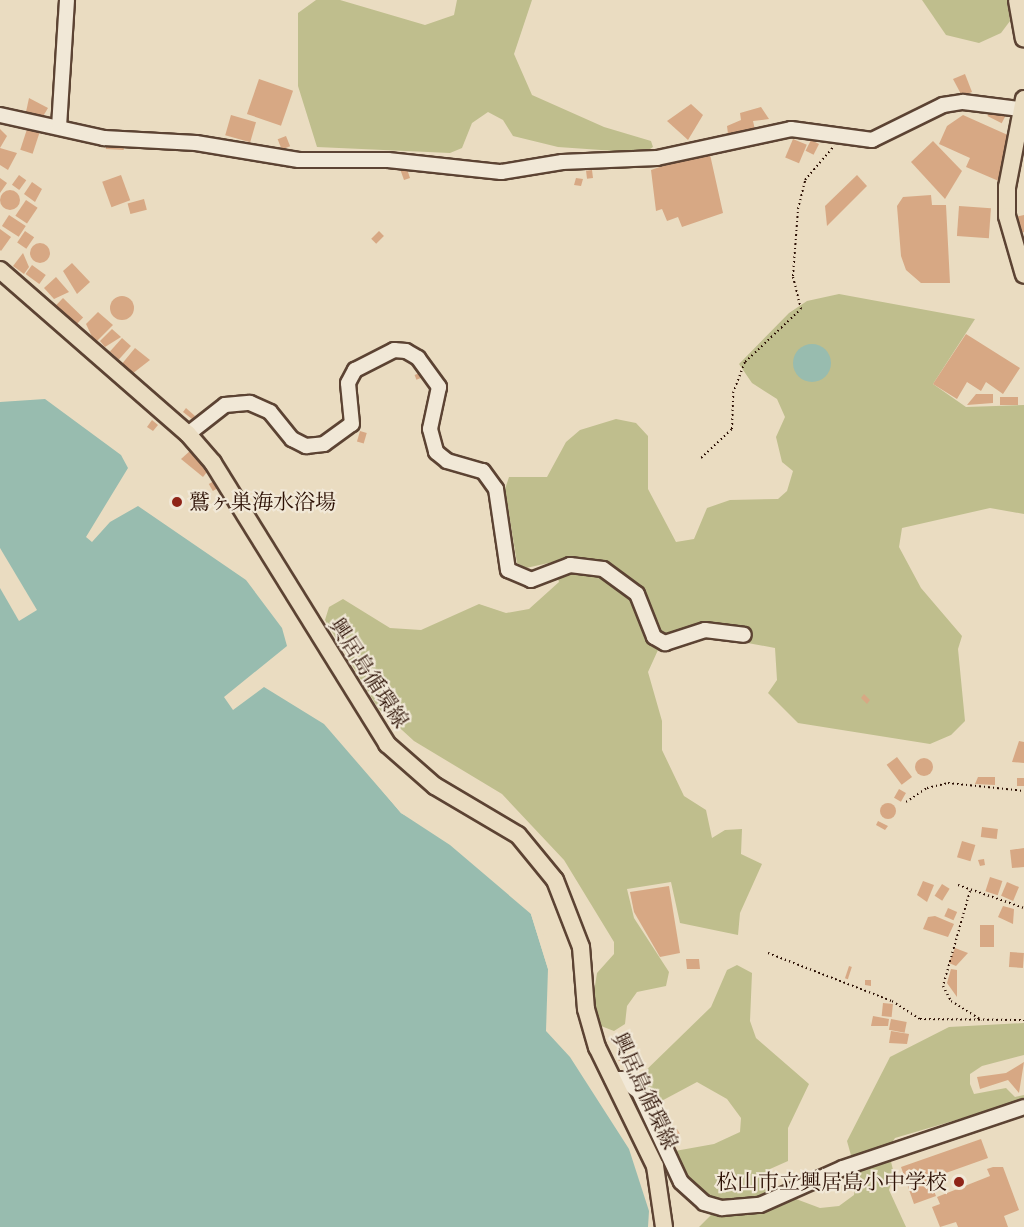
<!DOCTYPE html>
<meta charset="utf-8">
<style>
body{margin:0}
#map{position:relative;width:1024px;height:1227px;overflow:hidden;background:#eadcc1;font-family:Alegreya,"Noto Serif JP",serif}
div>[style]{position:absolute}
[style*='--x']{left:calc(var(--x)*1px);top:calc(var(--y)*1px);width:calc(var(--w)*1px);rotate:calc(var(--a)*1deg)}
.green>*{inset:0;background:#bfbe8d}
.water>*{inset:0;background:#98bcaf}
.round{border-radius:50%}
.pier>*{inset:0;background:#eadcc1}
.building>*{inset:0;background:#d7a884;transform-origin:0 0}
.path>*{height:2px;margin-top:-1px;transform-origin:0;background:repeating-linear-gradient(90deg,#2c1004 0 1.5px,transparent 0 4.5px)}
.roads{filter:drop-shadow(2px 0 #5c4333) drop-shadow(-2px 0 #5c4333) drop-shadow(0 2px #5c4333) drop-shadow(0 -2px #5c4333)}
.minor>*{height:14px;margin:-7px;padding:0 7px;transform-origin:7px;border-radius:7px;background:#f1e8d7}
.major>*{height:16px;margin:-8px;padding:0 8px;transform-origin:8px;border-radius:8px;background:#eadcc1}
.dots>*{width:16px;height:16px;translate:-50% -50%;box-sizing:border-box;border:3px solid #f1e8d7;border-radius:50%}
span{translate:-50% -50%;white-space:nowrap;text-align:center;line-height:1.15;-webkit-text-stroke:4.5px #f1e8d7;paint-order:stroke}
.poi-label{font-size:21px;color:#2c1004}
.left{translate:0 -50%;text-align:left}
.right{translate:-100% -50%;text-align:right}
.street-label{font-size:21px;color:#2c1004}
</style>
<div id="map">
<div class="green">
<i style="clip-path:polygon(316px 0,340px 0,425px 25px,454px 15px,457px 0,532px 0,514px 54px,532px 95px,604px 127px,651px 141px,653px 147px,644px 153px,558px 147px,513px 136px,503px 120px,488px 112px,472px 123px,462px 148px,450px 153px,317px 147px,298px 86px,298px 13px)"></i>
<i style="clip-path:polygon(922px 0,1007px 0,1010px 21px,1001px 33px,979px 43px,946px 35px)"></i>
<i style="clip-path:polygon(839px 294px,975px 319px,933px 384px,966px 407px,1024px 405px,1024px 514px,990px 508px,902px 528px,899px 547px,921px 588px,962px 636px,958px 649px,965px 721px,951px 735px,930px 744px,798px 723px,768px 693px,777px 680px,775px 648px,704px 635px,678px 648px,658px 650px,648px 672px,662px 721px,662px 750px,684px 796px,706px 810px,712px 838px,725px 830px,742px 829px,741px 854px,762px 864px,740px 913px,738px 935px,680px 923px,671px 882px,627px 889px,634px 918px,669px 972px,666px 986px,637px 992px,627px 1006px,625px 1024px,614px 1031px,601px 1026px,593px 998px,597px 973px,614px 954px,614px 942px,564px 860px,502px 794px,414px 741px,378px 708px,325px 620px,329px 607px,343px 599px,390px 628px,421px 630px,479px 604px,506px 613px,529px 609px,559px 582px,553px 562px,526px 568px,517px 563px,505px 489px,509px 477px,547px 477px,566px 442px,580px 430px,616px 419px,636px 423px,648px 436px,648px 489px,676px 542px,694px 539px,707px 508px,730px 500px,778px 499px,787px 491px,793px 471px,782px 462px,776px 437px,785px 417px,777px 399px,752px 383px,739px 364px,789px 313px,807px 301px)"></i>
<i style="clip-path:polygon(737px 965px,752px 973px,750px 1021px,756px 1038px,809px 1084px,788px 1128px,788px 1161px,770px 1169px,761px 1181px,776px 1208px,796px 1199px,820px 1208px,839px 1206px,854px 1195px,857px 1177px,847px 1141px,890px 1057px,949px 1027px,1024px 1023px,1024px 1055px,982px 1066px,970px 1074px,970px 1084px,974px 1094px,1006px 1088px,1015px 1097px,1024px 1095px,1024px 1100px,895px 1138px,888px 1149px,894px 1174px,889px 1190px,906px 1227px,699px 1227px,713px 1213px,714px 1199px,693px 1187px,675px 1151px,714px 1144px,740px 1132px,741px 1118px,727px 1099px,697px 1082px,654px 1105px,638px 1078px,711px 1007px,727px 970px)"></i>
</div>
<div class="water">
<i class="round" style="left:793px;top:344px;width:38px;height:38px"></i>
<i style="clip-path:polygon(45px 399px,121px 455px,128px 468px,86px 537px,92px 542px,110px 522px,138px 506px,246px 580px,282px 628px,287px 646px,224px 697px,233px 710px,264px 687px,324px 724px,401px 813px,450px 845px,531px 914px,548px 969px,546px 1031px,570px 1057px,629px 1149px,649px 1211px,648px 1227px,0 1227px,0 402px)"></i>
</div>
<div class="pier">
<i style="clip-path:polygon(0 548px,37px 610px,19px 621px,0 588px)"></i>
<i style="clip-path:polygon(323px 720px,403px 811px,427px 827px,401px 813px)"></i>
<i style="clip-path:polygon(529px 908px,546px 940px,551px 969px,548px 1015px,548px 969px)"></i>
</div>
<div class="building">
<i style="clip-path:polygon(965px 74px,972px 92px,962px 96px,953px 79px)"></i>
<i style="left:259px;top:79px;width:36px;height:37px;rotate:19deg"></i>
<i style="clip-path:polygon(29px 98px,48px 108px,42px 118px,26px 112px)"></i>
<i style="clip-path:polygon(691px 104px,703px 115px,688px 140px,667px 121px)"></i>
<i style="clip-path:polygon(761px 107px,769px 119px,753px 121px,755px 130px,728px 134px,727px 126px,741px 120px,740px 113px)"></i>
<i style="left:992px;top:107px;width:16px;height:10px;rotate:27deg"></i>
<i style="left:231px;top:115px;width:26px;height:21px;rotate:16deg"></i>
<i style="clip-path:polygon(963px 115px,1010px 136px,1001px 182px,966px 167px,970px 158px,939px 144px,947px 126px)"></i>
<i style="left:28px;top:126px;width:13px;height:25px;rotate:18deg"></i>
<i style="clip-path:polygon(0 129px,7px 136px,0 148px)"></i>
<i style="left:286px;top:136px;width:11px;height:9px;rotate:68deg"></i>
<i style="left:793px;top:139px;width:15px;height:20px;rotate:23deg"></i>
<i style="left:811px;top:140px;width:9px;height:12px;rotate:27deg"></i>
<i style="clip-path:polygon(933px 141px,962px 171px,945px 199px,911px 162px)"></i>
<i style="left:106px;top:144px;width:18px;height:5px;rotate:3deg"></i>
<i style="clip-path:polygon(0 148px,17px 153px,8px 170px,0 165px)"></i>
<i style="clip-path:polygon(709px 150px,723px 213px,682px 227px,678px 217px,667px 221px,662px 209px,656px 211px,651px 170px)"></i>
<i style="clip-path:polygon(399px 166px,406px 166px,410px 178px,404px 180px)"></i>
<i style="left:592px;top:170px;width:8px;height:6px;rotate:83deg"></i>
<i style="left:19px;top:175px;width:9px;height:12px;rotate:36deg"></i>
<i style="left:121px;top:175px;width:27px;height:20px;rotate:70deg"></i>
<i style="clip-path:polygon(857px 175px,867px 186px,827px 226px,825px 206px)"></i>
<i style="clip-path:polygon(0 178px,7px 183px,0 193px)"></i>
<i style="clip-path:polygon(576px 178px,583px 179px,581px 186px,574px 185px)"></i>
<i style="clip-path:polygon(32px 182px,42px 189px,35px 202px,24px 194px)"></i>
<i class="round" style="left:0;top:190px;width:20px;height:20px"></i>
<i style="clip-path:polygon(931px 195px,932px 205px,946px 205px,950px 283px,921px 283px,906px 270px,901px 256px,897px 206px,903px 197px)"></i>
<i style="left:144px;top:199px;width:11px;height:17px;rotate:75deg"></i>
<i style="left:26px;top:200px;width:14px;height:19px;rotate:34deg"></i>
<i style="left:959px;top:206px;width:32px;height:30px;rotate:4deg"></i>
<i style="left:9px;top:215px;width:20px;height:13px;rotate:33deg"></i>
<i style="clip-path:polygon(1024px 215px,1024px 232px,1019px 233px,1015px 217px)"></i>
<i style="clip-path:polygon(0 229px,11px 237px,1px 251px,0 250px)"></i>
<i style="left:25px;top:231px;width:11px;height:14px;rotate:34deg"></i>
<i style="left:379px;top:231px;width:7px;height:11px;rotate:45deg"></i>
<i class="round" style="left:30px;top:243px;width:20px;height:20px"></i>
<i style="clip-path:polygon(23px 253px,29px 267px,24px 274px,13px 266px)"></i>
<i style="clip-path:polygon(72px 263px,90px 282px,77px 294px,63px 271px)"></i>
<i style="left:32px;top:265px;width:17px;height:11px;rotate:36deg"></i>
<i style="clip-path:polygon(56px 277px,69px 292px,54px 299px,44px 288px)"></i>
<i class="round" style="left:110px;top:296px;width:24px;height:24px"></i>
<i style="left:63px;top:298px;width:28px;height:12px;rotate:44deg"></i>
<i style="clip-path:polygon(98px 312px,113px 325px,95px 343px,86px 324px)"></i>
<i style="clip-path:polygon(112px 329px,121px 337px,105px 347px,100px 341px)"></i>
<i style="clip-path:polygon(966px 334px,1020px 368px,1003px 394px,986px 382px,981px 391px,967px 382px,957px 399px,933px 384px)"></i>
<i style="left:122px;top:338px;width:12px;height:18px;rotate:42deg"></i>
<i style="clip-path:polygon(135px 348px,150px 360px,132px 374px,121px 365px)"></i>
<i style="left:422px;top:372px;width:5px;height:8px;rotate:68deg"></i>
<i style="clip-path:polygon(976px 394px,993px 394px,993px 403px,967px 405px)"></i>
<i style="left:1000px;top:397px;width:18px;height:8px"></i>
<i style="clip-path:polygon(186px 408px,195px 416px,192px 419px,183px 412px)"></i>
<i style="clip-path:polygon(152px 420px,158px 425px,153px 431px,147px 427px)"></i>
<i style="left:360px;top:431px;width:7px;height:11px;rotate:16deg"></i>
<i style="clip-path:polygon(191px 450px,207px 472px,203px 477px,181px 459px)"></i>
<i style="left:214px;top:481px;width:8px;height:6px;rotate:60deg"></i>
<i style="clip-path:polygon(864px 694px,870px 700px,867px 704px,861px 698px)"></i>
<i style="clip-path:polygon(1019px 741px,1024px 742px,1024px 763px,1012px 762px)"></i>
<i style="left:897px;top:757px;width:25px;height:13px;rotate:53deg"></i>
<i class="round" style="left:915px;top:758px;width:18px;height:18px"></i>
<i style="clip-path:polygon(978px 777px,995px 777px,995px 785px,975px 784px)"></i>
<i style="left:1017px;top:778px;width:7px;height:8px"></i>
<i style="left:899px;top:789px;width:8px;height:10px;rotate:30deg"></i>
<i class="round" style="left:880px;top:803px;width:16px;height:16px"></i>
<i style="clip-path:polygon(878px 821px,888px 826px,885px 830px,876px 825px)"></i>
<i style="left:982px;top:827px;width:16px;height:10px;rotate:7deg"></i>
<i style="left:962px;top:841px;width:14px;height:17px;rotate:17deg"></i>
<i style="clip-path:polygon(1024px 848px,1024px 867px,1012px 868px,1010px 850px)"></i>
<i style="clip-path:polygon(984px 859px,985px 865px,980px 866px,978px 860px)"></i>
<i style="left:990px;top:877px;width:13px;height:15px;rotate:18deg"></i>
<i style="clip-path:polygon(923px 881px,934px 885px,927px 902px,917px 895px)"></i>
<i style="left:1007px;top:882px;width:13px;height:15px;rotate:23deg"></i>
<i style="left:942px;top:884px;width:9px;height:14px;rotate:32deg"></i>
<i style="clip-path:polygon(669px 886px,680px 953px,660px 957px,634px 912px,630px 892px)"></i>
<i style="clip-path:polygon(1003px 906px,1014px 909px,1013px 924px,998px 917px)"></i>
<i style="left:948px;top:908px;width:10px;height:9px;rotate:24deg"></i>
<i style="clip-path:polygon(935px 916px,954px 924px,948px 937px,923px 929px,928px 917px)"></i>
<i style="left:980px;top:925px;width:14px;height:22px"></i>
<i style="clip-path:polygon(955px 948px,968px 953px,956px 966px,949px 963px)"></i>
<i style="left:1010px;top:952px;width:14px;height:15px;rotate:4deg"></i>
<i style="clip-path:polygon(686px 959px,699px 959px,700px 969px,687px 969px)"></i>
<i style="left:849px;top:966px;width:3px;height:13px;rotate:18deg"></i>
<i style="clip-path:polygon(951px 969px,957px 970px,957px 997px,947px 983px)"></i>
<i style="clip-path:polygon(865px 980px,871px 980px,871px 986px,865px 985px)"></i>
<i style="left:883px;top:1003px;width:10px;height:13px;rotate:6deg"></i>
<i style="clip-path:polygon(873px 1016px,889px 1019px,888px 1026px,871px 1026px)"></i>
<i style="left:891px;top:1019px;width:16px;height:11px;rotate:11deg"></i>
<i style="clip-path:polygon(891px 1031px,909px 1034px,907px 1044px,889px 1043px)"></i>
<i style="clip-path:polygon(622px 1056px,631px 1066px,627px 1069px,618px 1060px)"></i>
<i style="clip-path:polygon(1024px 1062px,1019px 1093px,1008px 1080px,980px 1089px,977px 1077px,1006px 1073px)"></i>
<i style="clip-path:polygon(677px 1129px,680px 1134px,669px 1139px,667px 1135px)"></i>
<i style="clip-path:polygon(981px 1139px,988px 1158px,929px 1179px,936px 1196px,914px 1204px,901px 1167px)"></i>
<i style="clip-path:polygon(993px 1167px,1003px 1167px,1019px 1210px,1004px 1216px,1008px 1227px,958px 1227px,956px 1222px,940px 1227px,932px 1207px,940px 1204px,937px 1197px,990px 1176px,987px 1169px)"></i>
<i style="clip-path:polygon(853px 1173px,855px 1177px,847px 1180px,845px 1177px)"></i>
</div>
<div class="path">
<i style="--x:701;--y:458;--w:42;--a:-43.1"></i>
<i style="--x:732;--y:429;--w:36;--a:-88"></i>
<i style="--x:733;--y:393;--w:33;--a:-69"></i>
<i style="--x:745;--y:362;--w:77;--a:-43.4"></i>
<i style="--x:801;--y:309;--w:34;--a:-104"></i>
<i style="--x:793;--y:276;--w:67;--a:-85.7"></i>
<i style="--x:798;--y:209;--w:30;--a:-76"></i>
<i style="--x:805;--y:180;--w:45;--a:-49.5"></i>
<i style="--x:906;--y:802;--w:25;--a:-34"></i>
<i style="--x:927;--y:788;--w:22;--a:-13"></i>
<i style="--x:948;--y:783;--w:76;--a:6"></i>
<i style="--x:958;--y:885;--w:70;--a:19.2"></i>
<i style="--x:970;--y:891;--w:99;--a:105.9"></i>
<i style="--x:943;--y:986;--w:17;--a:62"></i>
<i style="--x:951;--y:1001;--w:36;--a:32"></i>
<i style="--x:768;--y:953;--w:133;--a:21.2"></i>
<i style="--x:892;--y:1001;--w:33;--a:33"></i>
<i style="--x:920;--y:1019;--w:104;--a:0.6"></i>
</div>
<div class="roads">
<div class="minor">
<i style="--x:0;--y:115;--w:107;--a:12.5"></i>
<i style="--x:104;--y:138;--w:92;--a:3.1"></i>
<i style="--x:196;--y:143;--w:104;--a:9.4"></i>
<i style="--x:299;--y:160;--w:89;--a:0"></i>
<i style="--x:388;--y:160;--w:114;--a:6.1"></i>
<i style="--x:501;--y:172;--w:62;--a:-9.3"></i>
<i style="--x:562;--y:162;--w:95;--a:-2.4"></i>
<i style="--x:657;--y:158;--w:137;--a:-12.2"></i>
<i style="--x:791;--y:129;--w:82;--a:7.7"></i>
<i style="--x:872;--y:140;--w:79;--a:-26.2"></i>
<i style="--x:943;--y:105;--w:20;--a:-9"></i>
<i style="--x:963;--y:102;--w:56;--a:7.1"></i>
<i style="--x:59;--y:127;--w:127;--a:-86.4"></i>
<i style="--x:188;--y:434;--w:47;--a:-38.1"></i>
<i style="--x:225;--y:405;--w:25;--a:-5"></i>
<i style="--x:250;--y:403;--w:22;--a:24"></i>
<i style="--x:270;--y:412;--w:35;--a:51"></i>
<i style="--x:292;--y:439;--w:16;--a:27"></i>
<i style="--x:306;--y:446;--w:18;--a:-6"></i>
<i style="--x:324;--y:444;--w:34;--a:-36"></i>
<i style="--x:352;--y:424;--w:41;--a:-95.6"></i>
<i style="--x:348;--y:383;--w:15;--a:-62"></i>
<i style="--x:355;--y:370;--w:44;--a:-27.1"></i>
<i style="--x:394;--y:350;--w:12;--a:5"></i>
<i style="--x:406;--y:351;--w:14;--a:30"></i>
<i style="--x:418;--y:358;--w:36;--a:54"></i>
<i style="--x:439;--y:387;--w:43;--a:102.1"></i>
<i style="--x:430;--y:429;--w:24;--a:75"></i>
<i style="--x:436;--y:452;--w:14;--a:39"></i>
<i style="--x:447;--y:461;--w:37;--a:16"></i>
<i style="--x:483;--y:471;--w:22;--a:54"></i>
<i style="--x:496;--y:489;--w:82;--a:81.6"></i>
<i style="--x:508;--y:570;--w:25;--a:23"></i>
<i style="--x:531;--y:580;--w:42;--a:-21"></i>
<i style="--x:570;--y:565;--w:33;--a:7"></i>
<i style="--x:603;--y:569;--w:42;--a:36.3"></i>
<i style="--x:637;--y:594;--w:46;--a:68.4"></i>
<i style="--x:654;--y:637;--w:13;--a:29"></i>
<i style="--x:665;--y:643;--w:42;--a:-18"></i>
<i style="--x:705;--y:630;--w:39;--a:7"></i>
<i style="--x:612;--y:1079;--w:10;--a:0"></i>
<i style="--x:622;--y:1079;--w:21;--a:37"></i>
<i style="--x:639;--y:1092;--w:99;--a:65"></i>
<i style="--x:681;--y:1182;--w:31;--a:42"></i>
<i style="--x:704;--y:1203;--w:19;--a:16"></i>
<i style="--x:722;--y:1208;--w:38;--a:-5"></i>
<i style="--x:760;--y:1205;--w:91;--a:-24"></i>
<i style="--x:843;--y:1168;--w:191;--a:-18.6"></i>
</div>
<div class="major">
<i style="--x:1017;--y:0;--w:39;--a:80"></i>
<i style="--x:1024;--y:99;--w:90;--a:100.9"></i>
<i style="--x:1007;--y:187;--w:29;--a:90"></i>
<i style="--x:1007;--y:216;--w:61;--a:73.9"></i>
<i style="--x:0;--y:270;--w:249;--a:41.1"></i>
<i style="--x:188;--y:434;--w:38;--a:49"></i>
<i style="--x:213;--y:463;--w:331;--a:58.2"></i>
<i style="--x:387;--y:744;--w:64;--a:41.2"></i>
<i style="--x:435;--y:786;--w:96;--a:30.6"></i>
<i style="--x:518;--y:835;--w:58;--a:50.6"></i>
<i style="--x:555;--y:880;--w:72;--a:68.8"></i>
<i style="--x:581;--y:947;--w:62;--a:85.4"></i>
<i style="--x:586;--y:1009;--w:40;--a:74"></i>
<i style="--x:597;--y:1047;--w:132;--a:64"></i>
<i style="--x:655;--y:1166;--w:62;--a:81.6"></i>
</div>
</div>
<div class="dots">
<i style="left:177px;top:502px;background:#8f2418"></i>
<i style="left:959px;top:1182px;background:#8f2418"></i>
</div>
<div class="poi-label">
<span class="left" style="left:189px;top:502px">鷲ヶ巣海水浴場</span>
<span class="right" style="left:947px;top:1182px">松山市立興居島小中学校</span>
</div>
<div class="street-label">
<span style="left:369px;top:673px;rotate:57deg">興居島循環線</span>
<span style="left:645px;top:1091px;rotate:65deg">興居島循環線</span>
</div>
</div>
